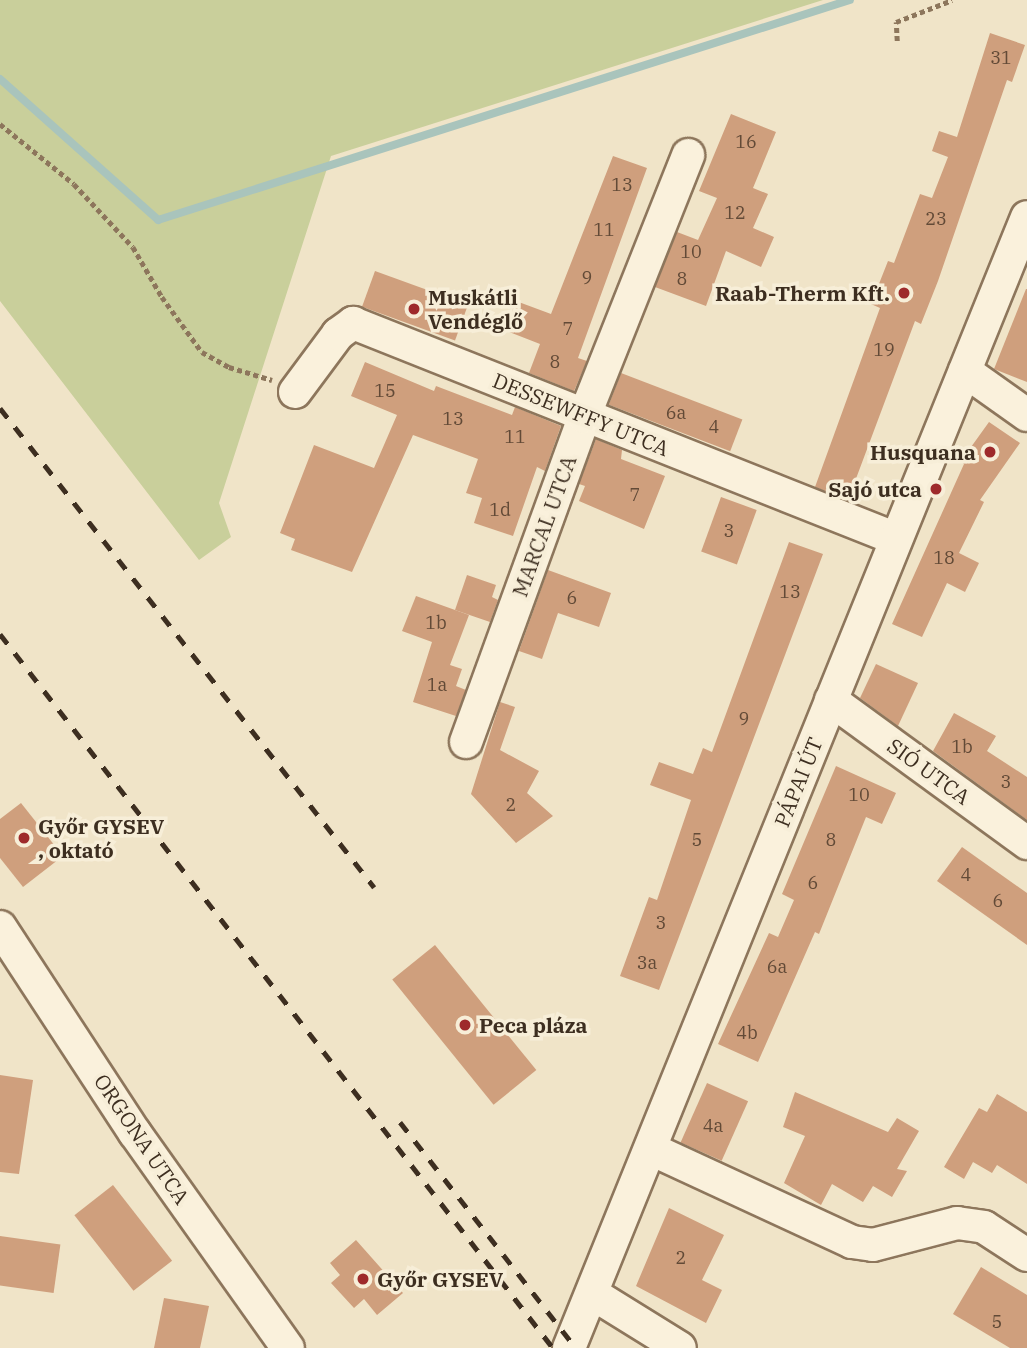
<!DOCTYPE html>
<meta charset="utf-8">
<style>
body{margin:0}
#map{position:relative;width:1027px;height:1348px;overflow:hidden;background:#f0e4c8;font-family:"IBM Plex Serif",serif}
div>[style]{position:absolute}
[style*='--x']{left:calc(var(--x)*1px);top:calc(var(--y)*1px);width:calc(var(--w)*1px);rotate:calc(var(--a)*1deg)}
.green>*{inset:0;background:#c9cf9b}
.stream>*{height:8px;margin:-4px;padding:0 4px;transform-origin:4px;border-radius:4px;background:#a9c4bc}
.building>*{inset:0;background:#cf9f7d;transform-origin:0 0}
.path>*{height:4.5px;margin-top:-2.25px;transform-origin:0;background:repeating-linear-gradient(90deg,#8d765c 0 5px,transparent 0 8.5px)}
.roads{filter:drop-shadow(2px 0 #8d765c) drop-shadow(-2px 0 #8d765c) drop-shadow(0 2px #8d765c) drop-shadow(0 -2px #8d765c)}
.minor>*{height:32px;margin:-16px;padding:0 16px;transform-origin:16px;border-radius:16px;background:#faf1dc}
.rail>*{height:5px;margin-top:-2.5px;transform-origin:0;background:repeating-linear-gradient(90deg,#3d2e20 0 12px,transparent 0 24px)}
.dots>*{width:19px;height:19px;translate:-50% -50%;box-sizing:border-box;border:4px solid #f7eed8;border-radius:50%}
span{translate:-50% -50%;white-space:nowrap;text-align:center;line-height:1.15;-webkit-text-stroke:7px #f7eed8;paint-order:stroke}
.number-label{font-size:18px;color:#624a37}
.number-label span{-webkit-text-stroke-width:0}
.poi-label{font-size:21px;color:#3d2e20;font-weight:700}
.right{translate:-100% -50%;text-align:right}
.left{translate:0 -50%;text-align:left}
.street-label{font-size:21px;color:#3d2e20}
</style>
<div id="map">
<div class="green">
<i style="clip-path:polygon(0 0,823px 0,331px 156px,219px 503px,231px 537px,199px 560px,0 301px)"></i>
</div>
<div class="stream">
<i style="--x:0;--y:79;--w:212;--a:41.7"></i>
<i style="--x:158;--y:220;--w:726;--a:-17.64"></i>
</div>
<div class="building">
<i style="clip-path:polygon(990px 33px,1025px 45px,1012px 82px,1007px 80px,938px 281px,921px 324px,915px 321px,848px 500px,815px 487px,880px 308px,871px 304px,888px 261px,894px 263px,920px 194px,932px 198px,948px 157px,932px 151px,939px 131px,957px 137px)"></i>
<i style="clip-path:polygon(731px 114px,776px 132px,753px 188px,768px 194px,753px 228px,774px 237px,761px 267px,726px 251px,706px 306px,655px 287px,677px 232px,698px 240px,717px 198px,699px 191px)"></i>
<i style="clip-path:polygon(613px 156px,647px 168px,578px 358px,587px 361px,574px 391px,529px 373px,540px 344px,504px 330px,516px 301px,551px 314px)"></i>
<i style="left:375px;top:271px;width:99px;height:38px;rotate:20deg"></i>
<i style="clip-path:polygon(1026px 289px,1027px 289px,1027px 382px,994px 369px)"></i>
<i style="clip-path:polygon(365px 362px,434px 391px,436px 386px,512px 415px,515px 407px,561px 426px,545px 471px,537px 467px,513px 536px,474px 523px,482px 498px,466px 493px,478px 459px,413px 435px,352px 572px,291px 550px,295px 539px,280px 533px,314px 445px,374px 468px,397px 415px,351px 396px)"></i>
<i style="left:621px;top:373px;width:130px;height:34px;rotate:21deg"></i>
<i style="clip-path:polygon(989px 422px,1020px 443px,980px 500px,984px 502px,959px 553px,979px 563px,965px 592px,947px 583px,922px 637px,892px 624px,964px 464px,961px 461px)"></i>
<i style="clip-path:polygon(596px 439px,622px 450px,621px 459px,665px 476px,644px 529px,579px 501px,585px 486px,579px 484px)"></i>
<i style="left:721px;top:497px;width:38px;height:58px;rotate:20deg"></i>
<i style="clip-path:polygon(789px 542px,823px 554px,659px 990px,620px 976px,649px 897px,657px 900px,691px 800px,650px 785px,659px 762px,693px 774px,703px 748px,712px 752px)"></i>
<i style="clip-path:polygon(548px 570px,611px 593px,599px 627px,558px 613px,542px 659px,519px 651px)"></i>
<i style="clip-path:polygon(467px 575px,496px 585px,492px 597px,498px 600px,490px 622px,455px 610px)"></i>
<i style="clip-path:polygon(416px 596px,469px 615px,450px 665px,462px 669px,456px 686px,466px 690px,456px 716px,413px 702px,432px 642px,402px 631px)"></i>
<i style="clip-path:polygon(876px 664px,918px 683px,898px 726px,860px 698px)"></i>
<i style="clip-path:polygon(500px 702px,515px 707px,500px 750px,539px 771px,527px 793px,553px 816px,516px 843px,471px 794px)"></i>
<i style="clip-path:polygon(954px 713px,996px 736px,987px 751px,1027px 777px,1027px 820px,933px 751px)"></i>
<i style="clip-path:polygon(836px 766px,896px 793px,882px 824px,866px 817px,819px 934px,815px 932px,758px 1062px,718px 1044px,769px 933px,778px 937px,794px 900px,782px 894px)"></i>
<i style="clip-path:polygon(21px 803px,63px 856px,23px 887px,0 858px,0 819px)"></i>
<i style="clip-path:polygon(962px 847px,1027px 893px,1027px 945px,937px 881px)"></i>
<i style="left:435px;top:945px;width:161px;height:55px;rotate:51deg"></i>
<i style="clip-path:polygon(0 1075px,33px 1080px,19px 1174px,0 1172px)"></i>
<i style="left:707px;top:1083px;width:45px;height:65px;rotate:24deg"></i>
<i style="clip-path:polygon(795px 1092px,888px 1132px,897px 1118px,919px 1131px,897px 1169px,907px 1171px,892px 1197px,873px 1186px,863px 1202px,832px 1184px,821px 1205px,784px 1183px,805px 1136px,783px 1127px)"></i>
<i style="clip-path:polygon(997px 1094px,1027px 1112px,1027px 1184px,997px 1165px,992px 1173px,973px 1162px,964px 1179px,944px 1167px,979px 1108px,987px 1112px)"></i>
<i style="left:113px;top:1185px;width:96px;height:49px;rotate:52deg"></i>
<i style="clip-path:polygon(669px 1208px,724px 1235px,702px 1280px,722px 1290px,706px 1323px,636px 1286px)"></i>
<i style="left:0;top:1236px;width:61px;height:49px;rotate:8deg"></i>
<i style="clip-path:polygon(356px 1240px,403px 1293px,377px 1315px,364px 1299px,354px 1308px,331px 1283px,340px 1275px,330px 1263px)"></i>
<i style="clip-path:polygon(981px 1267px,1027px 1295px,1027px 1348px,1010px 1348px,953px 1314px)"></i>
<i style="clip-path:polygon(164px 1298px,209px 1306px,200px 1348px,154px 1348px)"></i>
</div>
<div class="path">
<i style="--x:897;--y:41;--w:19;--a:-93"></i>
<i style="--x:896;--y:22;--w:60;--a:-21.4"></i>
<i style="--x:0;--y:124;--w:95;--a:39"></i>
<i style="--x:74;--y:184;--w:86;--a:46.9"></i>
<i style="--x:133;--y:247;--w:58;--a:59.9"></i>
<i style="--x:162;--y:297;--w:68;--a:54"></i>
<i style="--x:202;--y:352;--w:31;--a:29"></i>
<i style="--x:229;--y:367;--w:45;--a:16.8"></i>
</div>
<div class="roads">
<div class="minor">
<i style="--x:965;--y:371;--w:76;--a:35.4"></i>
<i style="--x:295;--y:392;--w:72;--a:-53.4"></i>
<i style="--x:338;--y:334;--w:19;--a:-36"></i>
<i style="--x:353;--y:323;--w:582;--a:21.67"></i>
<i style="--x:831;--y:700;--w:243;--a:36.1"></i>
<i style="--x:466;--y:742;--w:346;--a:-70"></i>
<i style="--x:584;--y:417;--w:282;--a:-68.3"></i>
<i style="--x:0;--y:927;--w:246;--a:56.8"></i>
<i style="--x:135;--y:1133;--w:264;--a:54.6"></i>
<i style="--x:653;--y:1150;--w:219;--a:24.8"></i>
<i style="--x:852;--y:1242;--w:21;--a:8"></i>
<i style="--x:873;--y:1245;--w:87;--a:-14.7"></i>
<i style="--x:957;--y:1223;--w:27;--a:8"></i>
<i style="--x:984;--y:1227;--w:51;--a:33.1"></i>
<i style="--x:593;--y:1294;--w:102;--a:31.8"></i>
<i style="--x:569;--y:1348;--w:1220;--a:-67.95"></i>
</div>
</div>
<div class="rail">
<i style="--x:0;--y:408;--w:608;--a:52.02"></i>
<i style="--x:0;--y:634;--w:903;--a:52.24"></i>
<i style="--x:400;--y:1122;--w:286;--a:52.1"></i>
</div>
<div class="dots">
<i style="left:904px;top:293px;background:#9e2a2b"></i>
<i style="left:414px;top:309px;background:#9e2a2b"></i>
<i style="left:990px;top:452px;background:#9e2a2b"></i>
<i style="left:936px;top:489px;background:#9e2a2b"></i>
<i style="left:24px;top:838px;background:#9e2a2b"></i>
<i style="left:465px;top:1025px;background:#9e2a2b"></i>
<i style="left:363px;top:1279px;background:#9e2a2b"></i>
</div>
<div class="number-label">
<span style="left:1001px;top:58px">31</span>
<span style="left:746px;top:142px">16</span>
<span style="left:622px;top:185px">13</span>
<span style="left:735px;top:213px">12</span>
<span style="left:936px;top:219px">23</span>
<span style="left:604px;top:230px">11</span>
<span style="left:691px;top:252px">10</span>
<span style="left:587px;top:278px">9</span>
<span style="left:682px;top:279px">8</span>
<span style="left:568px;top:329px">7</span>
<span style="left:884px;top:350px">19</span>
<span style="left:555px;top:362px">8</span>
<span style="left:385px;top:391px">15</span>
<span style="left:676px;top:413px">6a</span>
<span style="left:453px;top:419px">13</span>
<span style="left:714px;top:427px">4</span>
<span style="left:515px;top:437px">11</span>
<span style="left:635px;top:495px">7</span>
<span style="left:500px;top:510px">1d</span>
<span style="left:729px;top:531px">3</span>
<span style="left:944px;top:558px">18</span>
<span style="left:790px;top:592px">13</span>
<span style="left:572px;top:598px">6</span>
<span style="left:436px;top:623px">1b</span>
<span style="left:437px;top:685px">1a</span>
<span style="left:744px;top:719px">9</span>
<span style="left:962px;top:747px">1b</span>
<span style="left:1006px;top:782px">3</span>
<span style="left:859px;top:795px">10</span>
<span style="left:511px;top:805px">2</span>
<span style="left:697px;top:840px">5</span>
<span style="left:831px;top:840px">8</span>
<span style="left:966px;top:875px">4</span>
<span style="left:813px;top:883px">6</span>
<span style="left:998px;top:901px">6</span>
<span style="left:661px;top:923px">3</span>
<span style="left:647px;top:963px">3a</span>
<span style="left:777px;top:967px">6a</span>
<span style="left:747px;top:1033px">4b</span>
<span style="left:713px;top:1126px">4a</span>
<span style="left:681px;top:1258px">2</span>
<span style="left:997px;top:1322px">5</span>
</div>
<div class="poi-label">
<span class="right" style="left:890px;top:293px">Raab-Therm Kft.</span>
<span class="left" style="left:428px;top:309px">Muskátli<br>Vendéglő</span>
<span class="right" style="left:976px;top:452px">Husquana</span>
<span class="right" style="left:922px;top:489px">Sajó utca</span>
<span class="left" style="left:38px;top:838px">Győr GYSEV<br>, oktató</span>
<span class="left" style="left:479px;top:1025px">Peca pláza</span>
<span class="left" style="left:377px;top:1279px">Győr GYSEV</span>
</div>
<div class="street-label">
<span style="left:581px;top:414px;rotate:22deg">DESSEWFFY UTCA</span>
<span style="left:544px;top:526px;rotate:-70deg">MARCAL UTCA</span>
<span style="left:929px;top:771px;rotate:36deg">SIÓ UTCA</span>
<span style="left:798px;top:782px;rotate:-68deg">PÁPAI ÚT</span>
<span style="left:142px;top:1139px;rotate:56deg">ORGONA UTCA</span>
</div>
</div>
